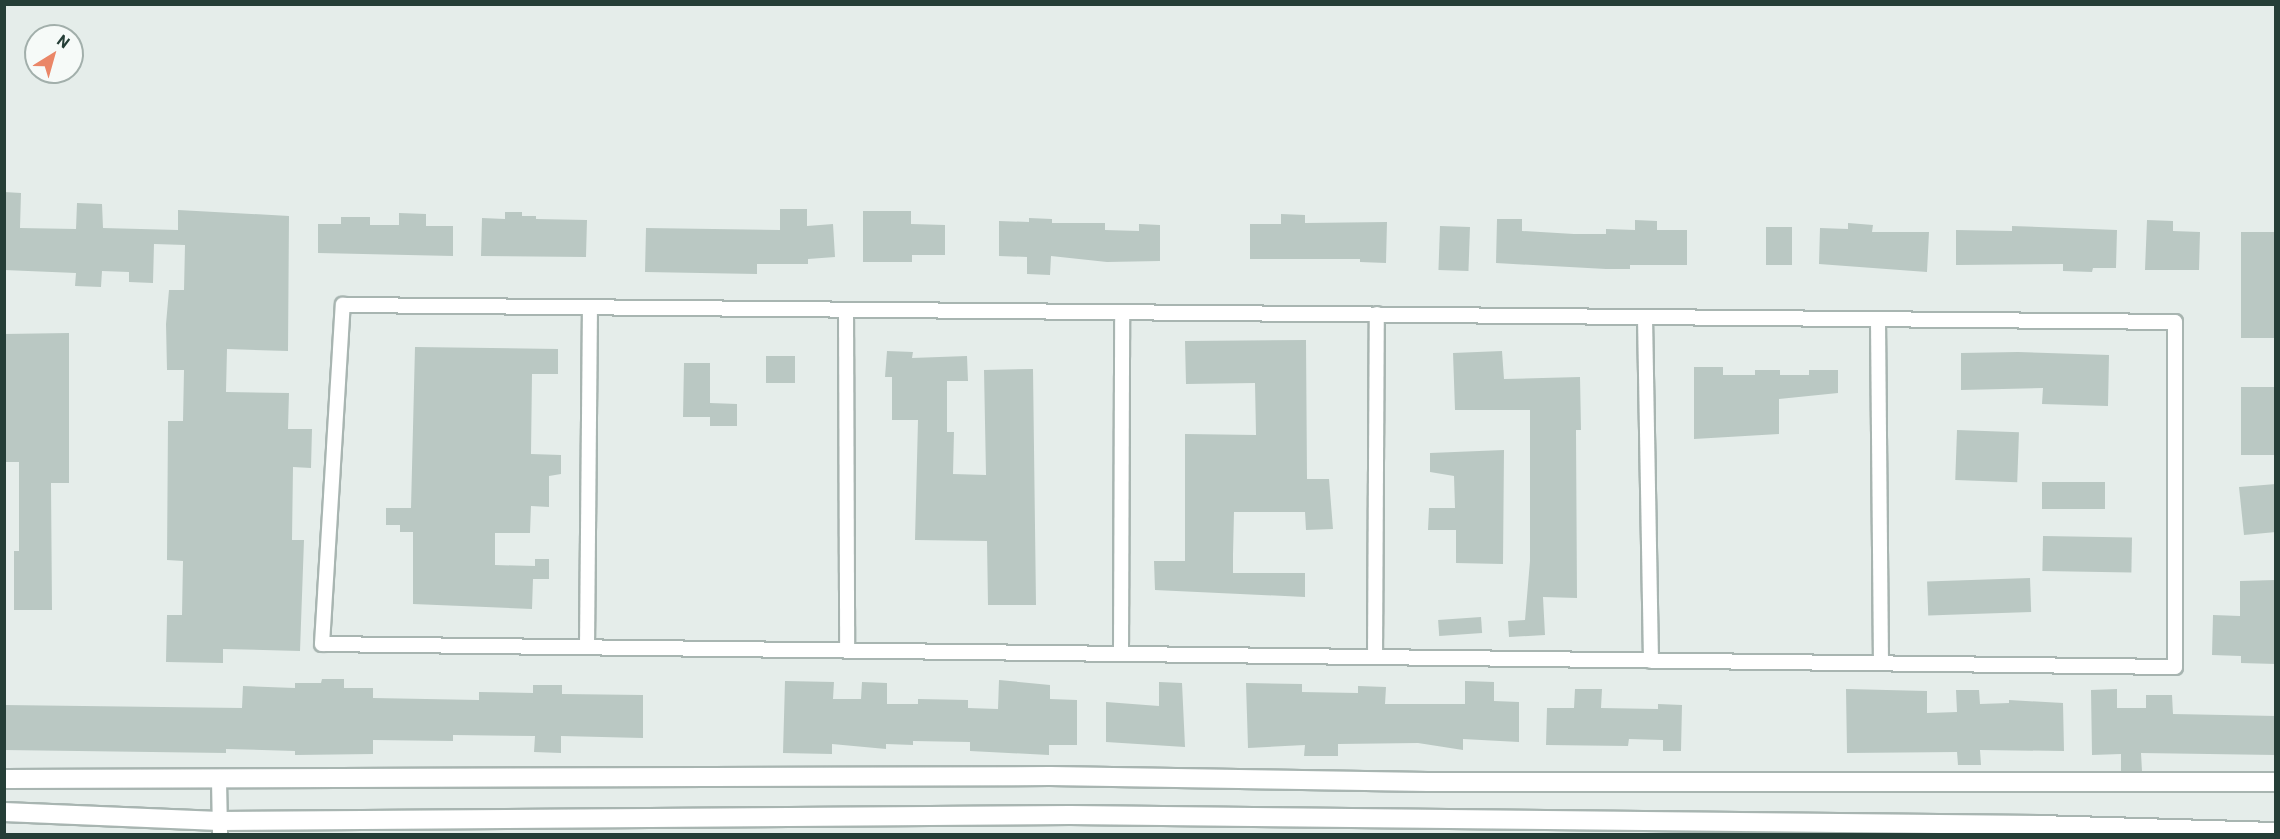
<!DOCTYPE html>
<style>
body{margin:0}
#map{position:relative;width:2280px;height:839px;overflow:hidden;background:#e5edea;font-family:Barlow,sans-serif}
div>[style]{position:absolute}
[style*='--x']{left:calc(var(--x)*1px);top:calc(var(--y)*1px);width:calc(var(--w)*1px);rotate:calc(var(--a)*1deg)}
.building>*{inset:0;background:#bac8c3;transform-origin:0 0}
.roads{filter:drop-shadow(2px 0 #a8b5b1) drop-shadow(-2px 0 #a8b5b1) drop-shadow(0 2px #a8b5b1) drop-shadow(0 -2px #a8b5b1)}
.street>*{height:14px;margin:-7px;padding:0 7px;transform-origin:7px;border-radius:7px;background:#fff}
.secondary>*{height:18px;margin:-9px;padding:0 9px;transform-origin:9px;border-radius:9px;background:#fff}
span{translate:-50% -50%;white-space:nowrap;text-align:center;line-height:1.15;-webkit-text-stroke:6px #f6faf8;paint-order:stroke}
.frame{position:absolute;inset:0;border:6px solid #253e37;pointer-events:none}
.north{position:absolute;left:24px;top:24px;width:60px;height:60px;box-sizing:border-box;background:#f6faf8;border:2px solid #a2afab;border-radius:50%;rotate:37deg;font-size:16px;font-weight:700;line-height:24px;text-align:center;color:#253e37}
.north::after{content:'';display:block;margin:auto;width:21px;height:27px;background:#ea8667;clip-path:polygon(50% 0,100% 100%,50% 72%,0 100%)}
</style>
<div id="map">
<div class="building">
<i style="clip-path:polygon(4px 192px,21px 193px,20px 228px,76px 229px,77px 203px,102px 204px,103px 228px,178px 230px,178px 210px,289px 216px,288px 351px,227px 349px,226px 392px,289px 393px,288px 429px,312px 429px,311px 468px,293px 467px,292px 540px,304px 540px,300px 651px,223px 649px,223px 663px,166px 662px,167px 615px,182px 615px,183px 561px,167px 560px,168px 421px,183px 421px,184px 370px,167px 370px,166px 324px,169px 290px,184px 290px,185px 245px,154px 244px,153px 283px,129px 282px,129px 272px,102px 271px,101px 287px,75px 286px,76px 273px,4px 270px)"></i>
<i style="clip-path:polygon(780px 209px,807px 209px,807px 226px,833px 224px,835px 257px,808px 259px,808px 264px,757px 264px,757px 274px,645px 272px,646px 228px,780px 230px)"></i>
<i style="clip-path:polygon(863px 211px,911px 211px,911px 224px,945px 225px,945px 255px,912px 255px,912px 262px,863px 262px)"></i>
<i style="clip-path:polygon(505px 212px,522px 212px,522px 216px,536px 216px,536px 219px,587px 220px,586px 257px,481px 256px,482px 218px,505px 219px)"></i>
<i style="clip-path:polygon(399px 213px,426px 214px,426px 226px,453px 226px,453px 256px,318px 253px,318px 224px,341px 224px,341px 217px,370px 217px,370px 225px,399px 225px)"></i>
<i style="clip-path:polygon(1281px 214px,1305px 215px,1305px 223px,1387px 222px,1386px 263px,1360px 262px,1360px 259px,1250px 259px,1250px 224px,1281px 224px)"></i>
<i style="clip-path:polygon(1029px 218px,1052px 219px,1052px 223px,1105px 223px,1105px 230px,1139px 231px,1139px 224px,1160px 225px,1160px 261px,1107px 262px,1051px 256px,1050px 275px,1027px 274px,1027px 257px,999px 256px,999px 221px,1029px 222px)"></i>
<i style="clip-path:polygon(1497px 219px,1522px 219px,1522px 231px,1574px 234px,1606px 234px,1606px 229px,1635px 230px,1635px 220px,1657px 221px,1657px 230px,1687px 230px,1687px 265px,1630px 265px,1630px 269px,1606px 269px,1496px 263px)"></i>
<i style="clip-path:polygon(2147px 220px,2173px 221px,2173px 231px,2200px 232px,2199px 270px,2145px 270px)"></i>
<i style="clip-path:polygon(1848px 223px,1873px 225px,1872px 232px,1929px 232px,1927px 272px,1819px 264px,1820px 228px,1848px 229px)"></i>
<i style="left:1440px;top:226px;width:30px;height:44px;rotate:2deg"></i>
<i style="clip-path:polygon(2012px 226px,2117px 230px,2116px 268px,2093px 268px,2092px 272px,2063px 271px,2063px 264px,1956px 265px,1956px 230px,2012px 231px)"></i>
<i style="left:1792px;top:227px;width:38px;height:26px;rotate:90deg"></i>
<i style="left:2276px;top:232px;width:106px;height:35px;rotate:90deg"></i>
<i style="clip-path:polygon(69px 333px,69px 483px,51px 483px,52px 610px,14px 610px,14px 551px,19px 551px,19px 462px,4px 462px,4px 334px)"></i>
<i style="clip-path:polygon(1306px 340px,1307px 479px,1329px 479px,1333px 529px,1306px 530px,1305px 512px,1234px 512px,1233px 555px,1233px 573px,1305px 573px,1305px 597px,1155px 590px,1154px 561px,1185px 561px,1185px 434px,1256px 435px,1255px 383px,1186px 384px,1185px 341px)"></i>
<i style="clip-path:polygon(415px 347px,558px 349px,558px 374px,532px 374px,531px 454px,561px 455px,561px 474px,549px 476px,549px 507px,531px 506px,530px 533px,495px 533px,495px 565px,535px 566px,535px 559px,549px 559px,549px 579px,533px 579px,532px 609px,413px 604px,413px 532px,400px 532px,400px 525px,386px 525px,386px 508px,411px 508px)"></i>
<i style="clip-path:polygon(887px 351px,913px 352px,912px 358px,967px 356px,968px 381px,947px 381px,947px 432px,954px 432px,953px 474px,986px 475px,984px 370px,1033px 369px,1036px 605px,988px 605px,987px 541px,915px 540px,918px 420px,892px 420px,892px 377px,885px 377px)"></i>
<i style="clip-path:polygon(1502px 351px,1504px 379px,1580px 377px,1581px 430px,1576px 430px,1577px 598px,1543px 597px,1545px 635px,1509px 637px,1508px 621px,1525px 620px,1530px 561px,1530px 410px,1455px 410px,1453px 353px)"></i>
<i style="clip-path:polygon(2018px 352px,2109px 355px,2108px 406px,2042px 404px,2043px 388px,1961px 390px,1961px 353px)"></i>
<i style="left:766px;top:356px;width:29px;height:27px"></i>
<i style="clip-path:polygon(684px 363px,710px 363px,710px 403px,737px 404px,737px 426px,710px 426px,710px 417px,683px 417px)"></i>
<i style="clip-path:polygon(1694px 367px,1723px 367px,1723px 375px,1755px 375px,1755px 370px,1780px 370px,1780px 375px,1809px 375px,1809px 370px,1838px 370px,1838px 393px,1779px 399px,1779px 434px,1694px 439px)"></i>
<i style="left:2241px;top:387px;width:35px;height:68px"></i>
<i style="left:1957px;top:430px;width:62px;height:50px;rotate:2deg"></i>
<i style="clip-path:polygon(1504px 450px,1503px 564px,1456px 563px,1456px 530px,1428px 530px,1429px 508px,1455px 508px,1454px 476px,1430px 472px,1430px 453px)"></i>
<i style="left:2105px;top:482px;width:27px;height:63px;rotate:90deg"></i>
<i style="clip-path:polygon(2276px 484px,2276px 532px,2244px 535px,2239px 487px)"></i>
<i style="left:2043px;top:536px;width:89px;height:35px;rotate:1deg"></i>
<i style="left:2030px;top:578px;width:34px;height:103px;rotate:88deg"></i>
<i style="clip-path:polygon(2276px 580px,2276px 664px,2241px 663px,2241px 656px,2212px 655px,2213px 615px,2240px 616px,2240px 581px)"></i>
<i style="left:1481px;top:617px;width:16px;height:43px;rotate:86deg"></i>
<i style="clip-path:polygon(322px 679px,344px 679px,344px 688px,373px 688px,373px 698px,479px 700px,479px 692px,533px 693px,533px 685px,562px 685px,562px 694px,643px 695px,643px 738px,561px 736px,561px 753px,534px 752px,535px 736px,453px 735px,453px 741px,373px 740px,373px 754px,295px 755px,295px 751px,226px 749px,226px 753px,4px 750px,4px 705px,242px 708px,243px 686px,295px 688px,295px 683px,321px 683px)"></i>
<i style="clip-path:polygon(999px 680px,1050px 685px,1050px 699px,1077px 700px,1077px 745px,1049px 745px,1049px 755px,970px 751px,970px 742px,913px 741px,913px 745px,886px 744px,886px 749px,832px 744px,832px 754px,783px 753px,785px 681px,834px 682px,833px 699px,861px 699px,862px 682px,887px 683px,887px 704px,918px 704px,918px 699px,968px 700px,968px 708px,998px 709px)"></i>
<i style="clip-path:polygon(1465px 681px,1494px 682px,1494px 701px,1519px 702px,1519px 742px,1463px 739px,1463px 750px,1418px 743px,1338px 744px,1338px 756px,1304px 756px,1305px 745px,1248px 748px,1246px 683px,1302px 684px,1302px 692px,1358px 693px,1358px 686px,1386px 687px,1385px 704px,1465px 704px)"></i>
<i style="clip-path:polygon(1159px 682px,1182px 683px,1185px 747px,1106px 742px,1106px 702px,1159px 706px)"></i>
<i style="clip-path:polygon(1575px 689px,1602px 689px,1601px 708px,1658px 709px,1658px 704px,1682px 705px,1681px 751px,1663px 751px,1663px 740px,1629px 739px,1628px 746px,1546px 745px,1547px 708px,1574px 708px)"></i>
<i style="clip-path:polygon(1846px 689px,1927px 691px,1927px 713px,1957px 712px,1956px 690px,1979px 690px,1980px 704px,2009px 703px,2009px 700px,2063px 703px,2064px 751px,1980px 750px,1981px 765px,1958px 765px,1957px 752px,1847px 753px)"></i>
<i style="clip-path:polygon(2117px 689px,2117px 708px,2146px 708px,2146px 695px,2172px 695px,2173px 714px,2276px 716px,2276px 755px,2141px 753px,2142px 771px,2121px 771px,2121px 754px,2092px 755px,2091px 690px)"></i>
</div>
<div class="roads">
<div class="street">
<i style="--x:343;--y:305;--w:1832;--a:0.53"></i>
<i style="--x:2175;--y:322;--w:345;--a:90"></i>
<i style="--x:2175;--y:667;--w:1853;--a:-179.29"></i>
<i style="--x:322;--y:644;--w:340;--a:-86.5"></i>
<i style="--x:846;--y:310;--w:341;--a:89.8"></i>
<i style="--x:1645;--y:317;--w:344;--a:89"></i>
<i style="--x:1878;--y:320;--w:343;--a:89.5"></i>
<i style="--x:587;--y:647;--w:340;--a:-89.5"></i>
<i style="--x:1121;--y:654;--w:342;--a:-89.8"></i>
<i style="--x:1375;--y:657;--w:343;--a:-89.7"></i>
<i style="--x:219;--y:780;--w:54;--a:88.9"></i>
</div>
<div class="secondary">
<i style="--x:4;--y:779;--w:1046;--a:-0.16"></i>
<i style="--x:1050;--y:776;--w:378;--a:0.9"></i>
<i style="--x:1428;--y:782;--w:848;--a:0"></i>
<i style="--x:4;--y:812;--w:215;--a:2.4"></i>
<i style="--x:219;--y:821;--w:851;--a:-0.4"></i>
<i style="--x:1070;--y:815;--w:969;--a:0.59"></i>
<i style="--x:2039;--y:825;--w:237;--a:1.7"></i>
</div>
</div>
<div class="frame"></div>
<div class="north">N</div>
</div>
